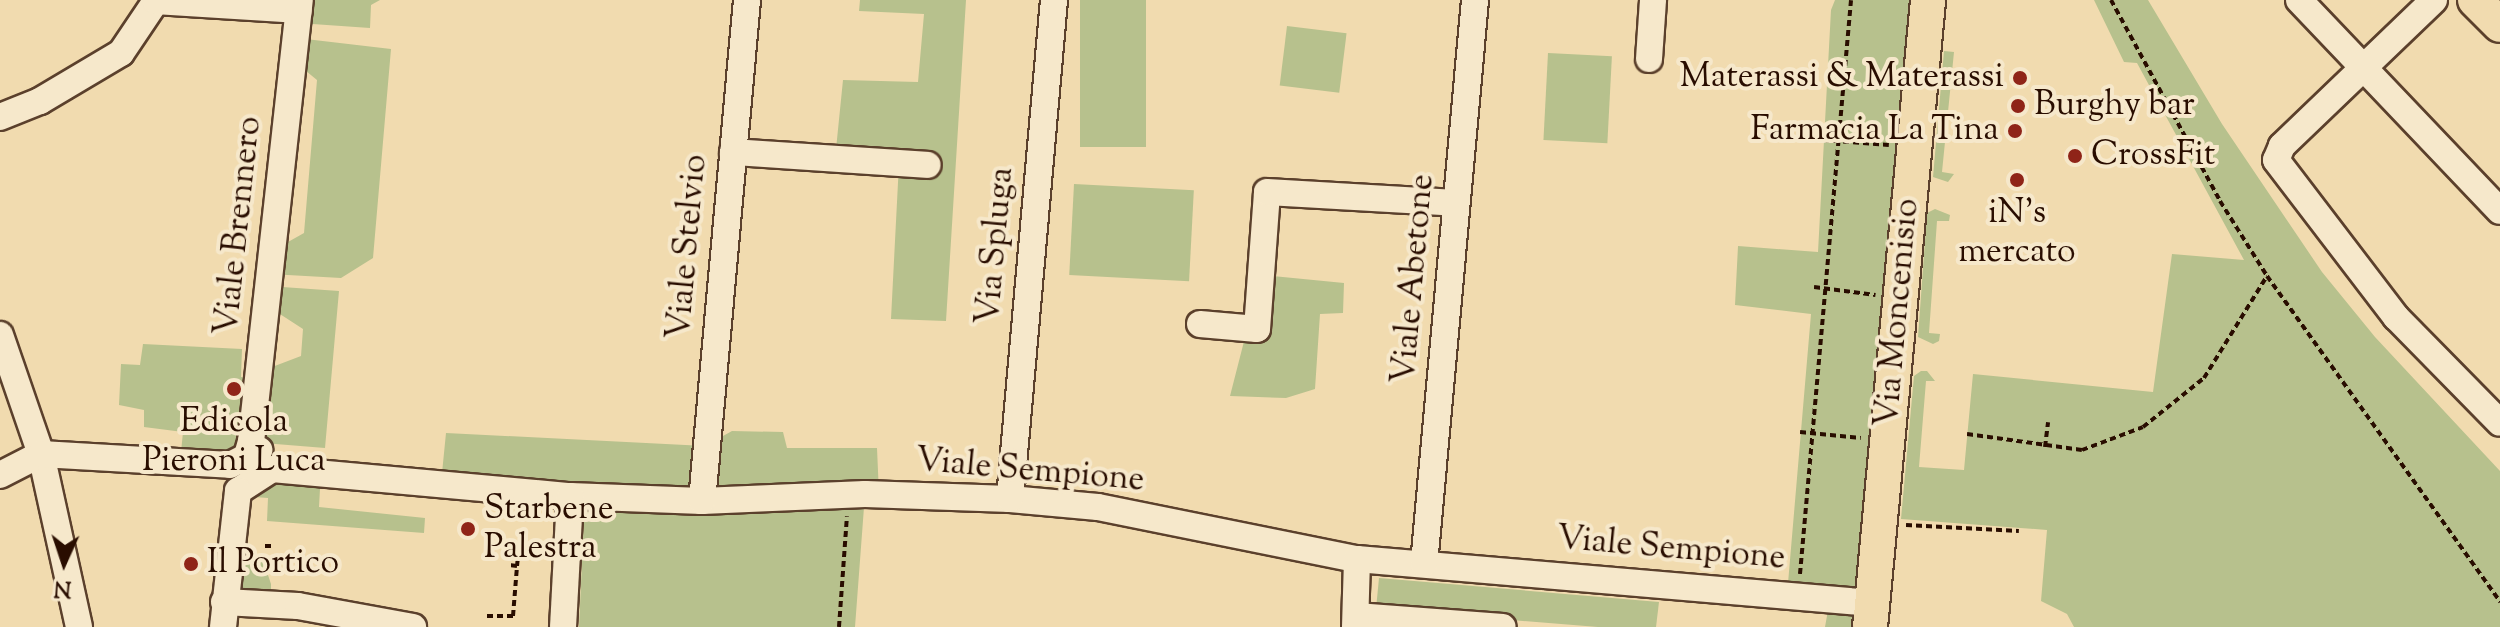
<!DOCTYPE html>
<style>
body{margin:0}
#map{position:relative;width:2500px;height:627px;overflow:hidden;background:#f1dbaf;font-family:"Sorts Mill Goudy",serif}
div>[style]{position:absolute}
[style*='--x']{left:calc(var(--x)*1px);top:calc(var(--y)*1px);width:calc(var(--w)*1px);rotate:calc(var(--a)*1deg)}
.green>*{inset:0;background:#b7c18d;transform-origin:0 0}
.path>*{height:4px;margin-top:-2px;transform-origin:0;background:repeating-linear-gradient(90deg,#290d00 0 6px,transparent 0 10px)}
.roads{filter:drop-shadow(2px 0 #5b402c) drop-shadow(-2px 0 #5b402c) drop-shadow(0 2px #5b402c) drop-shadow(0 -2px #5b402c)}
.minor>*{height:26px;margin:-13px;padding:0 13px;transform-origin:13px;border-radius:13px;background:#f6e8cb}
.major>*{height:34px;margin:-17px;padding:0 17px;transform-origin:17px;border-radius:17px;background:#f1dbaf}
.dots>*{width:22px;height:22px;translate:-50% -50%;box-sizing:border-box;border:4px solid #f6e8cb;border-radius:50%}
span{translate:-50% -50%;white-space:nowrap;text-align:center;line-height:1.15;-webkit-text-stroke:8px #f6e8cb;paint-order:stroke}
.poi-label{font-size:34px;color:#290d00}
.right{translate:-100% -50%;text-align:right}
.left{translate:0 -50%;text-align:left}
.street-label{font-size:34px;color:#290d00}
.north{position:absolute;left:24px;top:523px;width:80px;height:80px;-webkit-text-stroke:6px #f6e8cb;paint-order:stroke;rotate:183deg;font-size:22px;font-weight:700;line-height:32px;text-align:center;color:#290d00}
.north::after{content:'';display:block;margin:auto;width:28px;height:36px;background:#290d00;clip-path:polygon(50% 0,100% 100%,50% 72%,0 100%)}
</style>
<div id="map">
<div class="green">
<i style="clip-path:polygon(300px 0,380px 0,371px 5px,370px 28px,298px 23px)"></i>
<i style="clip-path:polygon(860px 0,966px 0,946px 321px,891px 319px,899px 163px,835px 159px,843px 80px,918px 82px,924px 14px,859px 11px)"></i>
<i style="left:1080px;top:0;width:66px;height:147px"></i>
<i style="clip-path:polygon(1835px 0,1928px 0,1864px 627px,1825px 627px,1830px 599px,1787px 595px,1811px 314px,1735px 305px,1738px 246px,1818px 252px,1831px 10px)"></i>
<i style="clip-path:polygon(2094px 0,2148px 0,2222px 124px,2322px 272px,2375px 337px,2500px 471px,2500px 627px,2074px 627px,2067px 614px,2041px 601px,2047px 530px,1901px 519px,1914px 376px,1921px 371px,1927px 371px,1935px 381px,1926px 381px,1919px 467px,1964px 470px,1973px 374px,2153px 392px,2172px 254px,2244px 260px,2137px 63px,2124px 62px)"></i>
<i style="left:1287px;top:26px;width:60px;height:60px;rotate:7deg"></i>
<i style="clip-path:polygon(297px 38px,391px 49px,373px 258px,341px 278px,270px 274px,272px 251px,304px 233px,317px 80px,295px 62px)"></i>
<i style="clip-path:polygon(1944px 51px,1954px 52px,1942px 172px,1954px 174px,1948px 182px,1933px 177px)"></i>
<i style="left:1548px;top:53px;width:64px;height:87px;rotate:3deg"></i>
<i style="left:1074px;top:184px;width:120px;height:91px;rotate:3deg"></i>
<i style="clip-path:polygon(1935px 209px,1950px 215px,1949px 221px,1937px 221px,1929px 333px,1940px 334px,1939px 341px,1933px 344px,1918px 337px,1927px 213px)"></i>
<i style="clip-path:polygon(1261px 275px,1344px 283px,1343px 313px,1320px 314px,1315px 389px,1286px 398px,1230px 396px)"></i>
<i style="clip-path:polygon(268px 286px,339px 291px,325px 448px,252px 442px,246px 459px,180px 462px,183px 432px,144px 427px,144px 410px,119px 405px,121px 364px,140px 365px,143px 344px,242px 349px,241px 377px,258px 379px,259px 372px,301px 356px,303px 329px,266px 305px)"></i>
<i style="clip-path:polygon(732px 431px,783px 432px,787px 448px,877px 448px,879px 494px,865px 494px,855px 627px,579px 627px,585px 496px,441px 483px,446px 433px,705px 446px)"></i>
<i style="clip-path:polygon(321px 471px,319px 507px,425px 518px,424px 533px,267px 521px,268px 498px,237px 496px,238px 491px)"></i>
<i style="clip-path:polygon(229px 558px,263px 560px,271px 584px,271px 604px,224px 602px)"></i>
<i style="clip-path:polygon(1379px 578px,1659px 602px,1656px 627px,1598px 627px,1376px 609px)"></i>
</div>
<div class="path">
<i style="--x:2111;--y:0;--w:229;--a:61.5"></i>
<i style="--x:2220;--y:201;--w:89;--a:57.9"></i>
<i style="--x:2267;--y:276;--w:401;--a:54.4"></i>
<i style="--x:1823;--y:140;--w:66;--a:4.3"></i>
<i style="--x:1814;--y:287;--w:62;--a:7.5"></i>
<i style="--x:1800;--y:432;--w:61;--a:5.6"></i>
<i style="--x:1967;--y:434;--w:116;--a:7.9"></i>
<i style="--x:2082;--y:450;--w:65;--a:-20.7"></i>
<i style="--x:2143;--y:427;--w:78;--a:-38.8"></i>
<i style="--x:2204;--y:378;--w:120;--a:-58.3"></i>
<i style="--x:2045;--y:447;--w:25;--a:-83"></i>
<i style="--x:1906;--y:525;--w:113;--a:3"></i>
<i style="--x:265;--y:546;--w:9;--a:0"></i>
<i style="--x:517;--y:566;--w:10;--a:-84"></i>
<i style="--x:518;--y:556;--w:19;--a:6"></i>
<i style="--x:1800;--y:574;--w:576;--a:-84.92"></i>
<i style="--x:487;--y:616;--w:26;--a:0"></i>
<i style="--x:513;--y:616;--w:50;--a:-85.4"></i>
<i style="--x:517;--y:566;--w:8;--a:-173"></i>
<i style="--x:839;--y:627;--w:111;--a:-85.9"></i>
</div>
<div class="roads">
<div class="minor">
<i style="--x:2299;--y:0;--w:291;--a:46.4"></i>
<i style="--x:2434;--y:0;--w:211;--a:136.2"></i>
<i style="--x:2282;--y:146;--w:15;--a:113"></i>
<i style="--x:2276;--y:160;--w:198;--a:52.6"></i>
<i style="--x:2396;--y:317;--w:148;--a:45.5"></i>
<i style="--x:1649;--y:59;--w:59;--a:-86.1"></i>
<i style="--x:0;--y:117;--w:43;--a:-21.8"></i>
<i style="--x:40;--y:101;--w:94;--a:-30.7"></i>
<i style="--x:121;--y:53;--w:63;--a:-56.1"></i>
<i style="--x:156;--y:1;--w:143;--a:3.6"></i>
<i style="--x:733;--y:152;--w:195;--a:3.8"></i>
<i style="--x:1200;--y:324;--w:57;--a:5"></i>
<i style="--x:1257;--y:329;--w:137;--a:-85.8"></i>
<i style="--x:1267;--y:192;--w:189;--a:3.3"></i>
<i style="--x:0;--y:335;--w:126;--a:71"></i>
<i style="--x:41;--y:454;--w:177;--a:77.6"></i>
<i style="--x:246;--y:459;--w:18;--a:-74"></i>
<i style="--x:251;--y:442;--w:445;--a:-83.7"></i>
<i style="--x:0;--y:475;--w:46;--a:-27.1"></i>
<i style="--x:41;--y:454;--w:189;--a:3.3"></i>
<i style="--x:230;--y:465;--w:33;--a:-27"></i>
<i style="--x:238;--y:491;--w:40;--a:-32.9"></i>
<i style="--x:272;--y:469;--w:299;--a:5.2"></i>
<i style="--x:570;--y:496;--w:132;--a:2.2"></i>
<i style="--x:702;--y:501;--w:163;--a:-2.5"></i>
<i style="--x:865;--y:494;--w:145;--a:2"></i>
<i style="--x:1010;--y:499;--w:88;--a:5.2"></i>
<i style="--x:1098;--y:507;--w:264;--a:11.4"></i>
<i style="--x:1357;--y:559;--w:517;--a:4.88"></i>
<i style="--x:1010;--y:499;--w:501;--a:-84.96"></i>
<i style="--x:702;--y:501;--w:503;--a:-84.87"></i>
<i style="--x:1424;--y:564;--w:566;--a:-84.83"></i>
<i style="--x:224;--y:602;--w:74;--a:3.1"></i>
<i style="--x:298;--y:606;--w:117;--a:10.3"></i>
<i style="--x:1356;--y:616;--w:147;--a:4.3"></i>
<i style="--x:223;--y:627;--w:137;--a:-83.7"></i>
<i style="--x:563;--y:627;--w:131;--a:-86.9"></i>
<i style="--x:1355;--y:627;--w:68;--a:-88.3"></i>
</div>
<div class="major">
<i style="--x:2475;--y:0;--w:35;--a:45"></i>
<i style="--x:1870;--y:627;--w:630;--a:-84.71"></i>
</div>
</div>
<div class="dots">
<i style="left:2020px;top:78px;background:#8f2418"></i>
<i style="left:2018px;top:106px;background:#8f2418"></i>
<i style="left:2015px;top:131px;background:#8f2418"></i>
<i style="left:2075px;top:156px;background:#8f2418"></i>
<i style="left:2017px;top:180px;background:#8f2418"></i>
<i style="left:234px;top:389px;background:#8f2418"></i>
<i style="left:468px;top:529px;background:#8f2418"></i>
<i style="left:191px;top:564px;background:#8f2418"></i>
</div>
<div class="poi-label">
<span class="right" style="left:2004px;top:78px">Materassi &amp; Materassi</span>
<span class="left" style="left:2034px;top:106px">Burghy bar</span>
<span class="right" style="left:1999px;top:131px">Farmacia La Tina</span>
<span class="left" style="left:2091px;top:156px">CrossFit</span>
<span style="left:2017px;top:233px">iN's<br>mercato</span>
<span style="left:234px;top:442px">Edicola<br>Pieroni Luca</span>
<span class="left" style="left:484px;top:529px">Starbene<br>Palestra</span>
<span class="left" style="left:207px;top:564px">Il Portico</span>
</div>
<div class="street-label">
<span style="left:239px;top:226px;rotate:-84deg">Viale Brennero</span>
<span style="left:996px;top:246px;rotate:-85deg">Via Spluga</span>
<span style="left:688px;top:247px;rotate:-85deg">Viale Stelvio</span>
<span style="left:1414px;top:279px;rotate:-85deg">Viale Abetone</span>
<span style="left:1898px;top:313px;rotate:-85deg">Via Moncenisio</span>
<span style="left:1030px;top:471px;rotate:5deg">Viale Sempione</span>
<span style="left:1671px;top:549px;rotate:5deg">Viale Sempione</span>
</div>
<div class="north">N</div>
</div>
